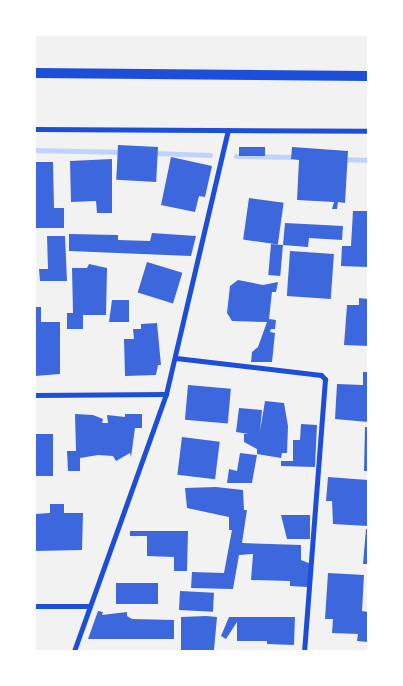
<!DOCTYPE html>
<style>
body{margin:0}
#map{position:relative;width:403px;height:686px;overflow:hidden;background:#f2f2f2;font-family:"Golos Text",sans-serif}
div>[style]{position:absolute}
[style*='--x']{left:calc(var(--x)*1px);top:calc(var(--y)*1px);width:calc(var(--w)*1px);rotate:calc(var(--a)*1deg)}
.stream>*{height:4.5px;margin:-2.25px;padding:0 2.25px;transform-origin:2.25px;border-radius:2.25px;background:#bfd3fe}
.building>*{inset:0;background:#3d67dc;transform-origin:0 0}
.minor>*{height:5px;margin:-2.5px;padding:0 2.5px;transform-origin:2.5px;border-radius:2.5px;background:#1d4ed8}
.primary>*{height:10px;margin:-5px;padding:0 5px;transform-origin:5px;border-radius:5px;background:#1d4ed8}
span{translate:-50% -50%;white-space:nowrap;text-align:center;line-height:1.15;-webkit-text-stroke:4px #fff;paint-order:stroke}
.frame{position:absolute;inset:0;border:36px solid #fff;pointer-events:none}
</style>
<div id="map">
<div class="stream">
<i style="--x:35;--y:150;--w:89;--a:1.3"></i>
<i style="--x:154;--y:153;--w:56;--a:2"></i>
<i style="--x:236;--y:156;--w:61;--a:0.9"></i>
<i style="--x:342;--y:159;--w:26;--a:2"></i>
</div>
<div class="building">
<i style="left:158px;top:147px;width:35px;height:40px;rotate:93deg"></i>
<i style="left:239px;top:147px;width:26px;height:9px"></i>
<i style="clip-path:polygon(292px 147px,348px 151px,345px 203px,338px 202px,337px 209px,332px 209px,334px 202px,297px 200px,299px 160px,291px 159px)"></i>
<i style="clip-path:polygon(171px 157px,212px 166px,205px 197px,199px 196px,195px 212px,161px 205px)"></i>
<i style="clip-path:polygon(112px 159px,112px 213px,97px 213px,96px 201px,71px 202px,70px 161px)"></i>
<i style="clip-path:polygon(35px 162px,53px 162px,54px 208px,64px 208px,64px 228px,35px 228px)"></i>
<i style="left:249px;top:198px;width:35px;height:42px;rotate:8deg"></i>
<i style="clip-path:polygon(353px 211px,368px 211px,368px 267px,341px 266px,342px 246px,351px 246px)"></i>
<i style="clip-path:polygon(285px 223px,343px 226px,342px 240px,309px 238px,308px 247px,283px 245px)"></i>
<i style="clip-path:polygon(152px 233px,196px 236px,191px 256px,69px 251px,69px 234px,118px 235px,118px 240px,150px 241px)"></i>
<i style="clip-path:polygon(47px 236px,65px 236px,67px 281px,40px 281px,39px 269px,48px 269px)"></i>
<i style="left:271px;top:244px;width:12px;height:31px;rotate:5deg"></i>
<i style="left:290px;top:251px;width:44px;height:45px;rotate:4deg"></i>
<i style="left:147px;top:262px;width:37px;height:32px;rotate:17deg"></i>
<i style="clip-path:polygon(89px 264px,107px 268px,106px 315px,83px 315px,83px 329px,67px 329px,67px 313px,73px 313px,72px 268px,87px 268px)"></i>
<i style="clip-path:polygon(238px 280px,263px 285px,278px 282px,276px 292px,272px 292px,269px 319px,276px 320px,275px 329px,271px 329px,270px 332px,275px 333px,272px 362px,251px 362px,252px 352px,258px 347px,267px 322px,232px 321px,227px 313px,230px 286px)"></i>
<i style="clip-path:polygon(359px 298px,368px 299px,368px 346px,344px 345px,347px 305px,359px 305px)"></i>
<i style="clip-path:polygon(112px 300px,129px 300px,129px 322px,109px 322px)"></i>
<i style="clip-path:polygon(35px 307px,41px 307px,41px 322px,60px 322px,60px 374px,35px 376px)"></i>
<i style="clip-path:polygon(157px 323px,161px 365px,158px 365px,156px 375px,125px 376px,124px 339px,134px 339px,133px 329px,141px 329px,141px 324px)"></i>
<i style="clip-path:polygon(363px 372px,368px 372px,368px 422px,335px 419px,337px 384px,363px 385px)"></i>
<i style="left:188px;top:385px;width:43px;height:35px;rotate:5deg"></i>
<i style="clip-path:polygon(265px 401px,284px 403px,288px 426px,287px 453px,282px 453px,281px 458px,257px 454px,257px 449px,244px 442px,244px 434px,249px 434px,236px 432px,239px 408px,262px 410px,260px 431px)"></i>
<i style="clip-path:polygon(75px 414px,93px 415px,103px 419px,102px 423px,108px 423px,107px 415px,125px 417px,125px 414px,142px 414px,142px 428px,135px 428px,131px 457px,130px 453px,116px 461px,113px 456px,98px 455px,80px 458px,80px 471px,68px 471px,67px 451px,76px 451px)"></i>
<i style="clip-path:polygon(301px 424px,317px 425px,315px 467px,281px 466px,281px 461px,293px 461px,293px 440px,300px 440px)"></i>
<i style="clip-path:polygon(365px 427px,368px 427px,368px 471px,364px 471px)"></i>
<i style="left:35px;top:434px;width:18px;height:42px"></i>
<i style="left:182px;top:437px;width:38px;height:38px;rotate:7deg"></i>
<i style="clip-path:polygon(240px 453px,257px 455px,252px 483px,227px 483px,229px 469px,237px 471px)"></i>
<i style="clip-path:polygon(328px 477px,368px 480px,368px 526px,333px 524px,332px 501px,326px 501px)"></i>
<i style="clip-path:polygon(216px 487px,243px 490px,244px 510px,247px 510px,242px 543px,301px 545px,301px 560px,311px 564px,308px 587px,290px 586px,290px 581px,251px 580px,253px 554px,239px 555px,233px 589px,191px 588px,192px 572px,224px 573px,232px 530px,229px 530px,229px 517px,187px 508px,185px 488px)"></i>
<i style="clip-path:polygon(50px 504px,64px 504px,64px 513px,83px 513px,82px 550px,35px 551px,35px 514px,50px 513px)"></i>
<i style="clip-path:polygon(281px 515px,310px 515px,310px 539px,287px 539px)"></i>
<i style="clip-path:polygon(366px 529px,368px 529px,368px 564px,363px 564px)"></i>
<i style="clip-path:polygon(130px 531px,188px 531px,187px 571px,174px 571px,174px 557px,147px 556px,147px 536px,130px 536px)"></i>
<i style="clip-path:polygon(328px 573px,364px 575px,362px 611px,368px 612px,368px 642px,357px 641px,358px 634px,332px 633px,333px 619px,325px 619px)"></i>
<i style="left:116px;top:583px;width:42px;height:21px"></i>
<i style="left:180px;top:591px;width:34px;height:19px;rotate:3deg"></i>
<i style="clip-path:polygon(98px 611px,103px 612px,102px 615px,127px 612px,127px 616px,132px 619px,174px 620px,174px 639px,88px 639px)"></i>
<i style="clip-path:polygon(206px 616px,217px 617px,214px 650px,181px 651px,181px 617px)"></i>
<i style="clip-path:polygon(229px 617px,295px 617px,294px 645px,267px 644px,267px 641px,237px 641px,237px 622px,226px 639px,221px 636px)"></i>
</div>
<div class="minor">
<i style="--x:35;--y:129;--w:333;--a:0.3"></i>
<i style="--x:176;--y:358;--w:146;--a:6.7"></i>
<i style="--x:321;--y:375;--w:6;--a:45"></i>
<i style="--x:325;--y:379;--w:273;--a:94.4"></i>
<i style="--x:35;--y:395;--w:131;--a:-0.4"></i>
<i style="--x:35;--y:606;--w:55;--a:0"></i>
<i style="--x:74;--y:651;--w:273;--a:-70.3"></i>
<i style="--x:166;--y:394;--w:271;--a:-76.8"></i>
</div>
<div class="primary">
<i style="--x:35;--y:73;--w:333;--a:0.5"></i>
</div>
<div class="frame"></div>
</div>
